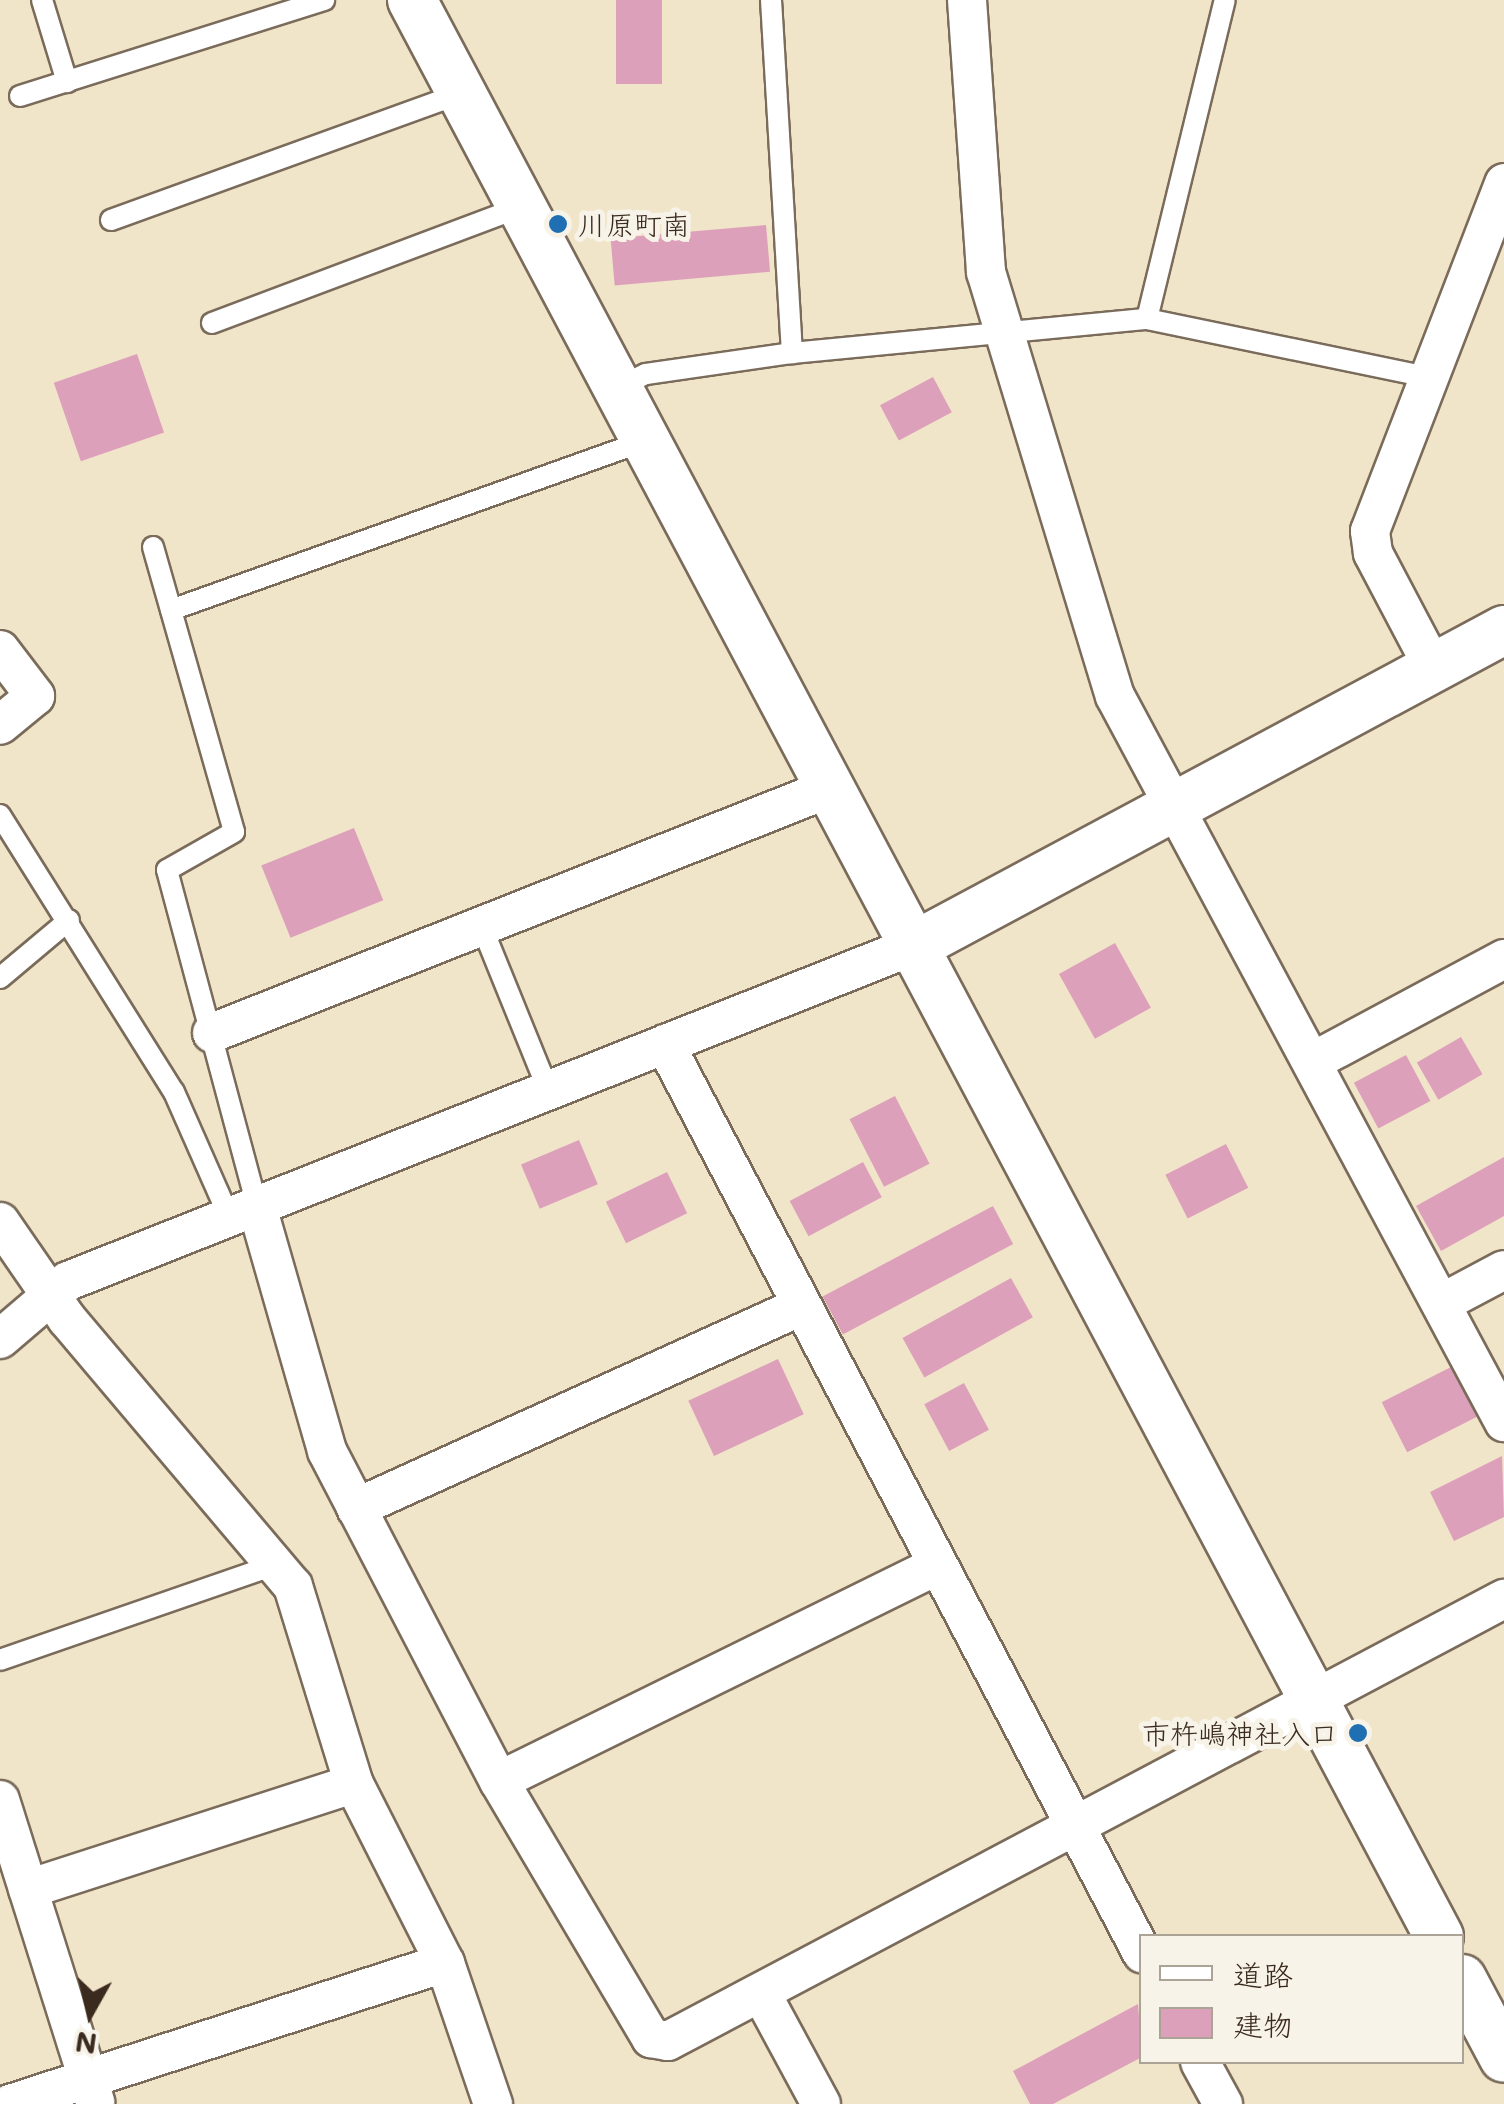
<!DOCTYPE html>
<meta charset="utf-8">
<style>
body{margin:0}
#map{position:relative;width:1504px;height:2104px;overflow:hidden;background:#f0e4c9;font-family:Mali,"Klee One",sans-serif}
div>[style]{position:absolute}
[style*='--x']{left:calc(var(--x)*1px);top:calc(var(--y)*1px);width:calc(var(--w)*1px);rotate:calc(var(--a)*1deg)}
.building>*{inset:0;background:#dda0ba;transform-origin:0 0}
.roads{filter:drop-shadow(2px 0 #7a6b5a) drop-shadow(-2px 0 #7a6b5a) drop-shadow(0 2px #7a6b5a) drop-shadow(0 -2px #7a6b5a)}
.service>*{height:20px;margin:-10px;padding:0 10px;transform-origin:10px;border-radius:10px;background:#fff}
.minor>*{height:38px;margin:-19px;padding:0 19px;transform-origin:19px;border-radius:19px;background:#fff}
.tertiary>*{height:48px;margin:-24px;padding:0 24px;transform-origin:24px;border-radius:24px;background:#fff}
.dots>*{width:28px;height:28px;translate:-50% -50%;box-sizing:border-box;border:5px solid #f7f3e8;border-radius:50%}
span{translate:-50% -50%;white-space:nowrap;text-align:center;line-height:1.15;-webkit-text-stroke:10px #f7f3e8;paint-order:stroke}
.poi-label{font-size:28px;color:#3b2a1e}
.left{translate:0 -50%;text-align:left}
.right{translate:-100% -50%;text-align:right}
.legend{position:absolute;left:1139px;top:1934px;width:325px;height:130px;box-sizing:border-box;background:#f7f3e8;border:2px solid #aca397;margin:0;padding:12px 18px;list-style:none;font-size:30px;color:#3b2a1e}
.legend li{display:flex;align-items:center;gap:20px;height:50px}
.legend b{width:50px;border:2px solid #aca397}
.north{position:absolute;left:40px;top:1964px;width:100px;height:100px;-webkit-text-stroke:8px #f7f3e8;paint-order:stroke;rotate:188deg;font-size:28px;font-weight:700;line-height:40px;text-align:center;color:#3b2a1e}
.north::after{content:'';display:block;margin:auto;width:35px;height:45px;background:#3b2a1e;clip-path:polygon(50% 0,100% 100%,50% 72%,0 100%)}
</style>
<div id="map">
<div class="building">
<i style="left:616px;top:0;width:46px;height:84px"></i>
<i style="left:766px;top:225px;width:47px;height:156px;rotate:85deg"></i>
<i style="left:137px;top:354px;width:83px;height:88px;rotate:71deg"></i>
<i style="left:933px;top:377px;width:40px;height:60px;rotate:62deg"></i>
<i style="left:354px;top:828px;width:78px;height:100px;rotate:68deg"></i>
<i style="left:1115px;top:943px;width:74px;height:64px;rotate:61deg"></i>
<i style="left:1461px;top:1037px;width:43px;height:51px;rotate:60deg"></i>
<i style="left:1406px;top:1055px;width:52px;height:59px;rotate:62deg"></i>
<i style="left:895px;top:1096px;width:76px;height:51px;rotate:63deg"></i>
<i style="left:579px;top:1140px;width:48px;height:63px;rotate:67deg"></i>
<i style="left:1226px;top:1144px;width:49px;height:68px;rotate:63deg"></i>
<i style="clip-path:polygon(1504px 1157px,1504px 1216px,1441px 1251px,1416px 1206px)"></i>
<i style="left:863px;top:1162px;width:40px;height:83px;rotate:62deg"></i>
<i style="left:667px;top:1172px;width:46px;height:68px;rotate:64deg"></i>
<i style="left:993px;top:1206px;width:43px;height:193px;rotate:62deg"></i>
<i style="left:1011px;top:1278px;width:45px;height:124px;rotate:61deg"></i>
<i style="left:778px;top:1359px;width:61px;height:99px;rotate:65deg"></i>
<i style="left:1453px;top:1366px;width:56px;height:80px;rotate:63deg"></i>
<i style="left:964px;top:1383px;width:53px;height:45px;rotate:62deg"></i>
<i style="clip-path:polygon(1502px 1456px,1504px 1517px,1454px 1541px,1430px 1492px)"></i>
<i style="clip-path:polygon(1138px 2004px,1142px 2057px,1053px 2104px,1030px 2104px,1013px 2071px)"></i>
</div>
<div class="roads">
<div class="service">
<i style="--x:42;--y:0;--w:86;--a:73"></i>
<i style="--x:771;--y:0;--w:354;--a:86.6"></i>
<i style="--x:20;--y:96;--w:319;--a:-17.5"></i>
<i style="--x:111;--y:220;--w:372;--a:-19.9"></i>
<i style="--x:1147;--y:319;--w:328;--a:-76.3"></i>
<i style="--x:212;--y:323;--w:330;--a:-20.6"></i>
<i style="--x:618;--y:388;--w:31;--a:-27"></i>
<i style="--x:646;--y:374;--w:148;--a:-8.2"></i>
<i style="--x:792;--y:353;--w:357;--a:-5.5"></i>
<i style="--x:1147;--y:319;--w:285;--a:11.7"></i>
<i style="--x:153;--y:547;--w:296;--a:74.1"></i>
<i style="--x:234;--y:832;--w:77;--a:150.4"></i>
<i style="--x:167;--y:870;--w:352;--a:75"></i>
<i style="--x:171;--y:610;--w:502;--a:-19.66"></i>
<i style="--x:0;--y:815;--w:327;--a:57.9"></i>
<i style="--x:174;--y:1092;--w:139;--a:66.2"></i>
<i style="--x:482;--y:927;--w:178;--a:67.9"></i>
<i style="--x:0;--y:978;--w:90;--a:-40"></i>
<i style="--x:0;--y:1660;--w:294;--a:-19.1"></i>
</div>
<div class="minor">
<i style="--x:967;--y:0;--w:273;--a:86"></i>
<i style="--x:986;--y:272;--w:443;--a:73.1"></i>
<i style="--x:1115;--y:696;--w:824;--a:61.82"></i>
<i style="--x:0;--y:650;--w:58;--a:52.7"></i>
<i style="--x:35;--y:696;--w:45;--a:140.4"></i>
<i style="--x:1433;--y:667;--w:129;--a:-117.8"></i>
<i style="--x:1373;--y:553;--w:22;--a:-98"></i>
<i style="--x:1370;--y:531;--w:373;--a:-68.9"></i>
<i style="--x:212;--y:1033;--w:665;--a:-21.63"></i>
<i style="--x:665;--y:1044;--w:1027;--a:62.31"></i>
<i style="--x:1312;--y:1062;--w:218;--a:-28.2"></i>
<i style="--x:258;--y:1210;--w:251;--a:74"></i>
<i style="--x:327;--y:1451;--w:372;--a:62.5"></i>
<i style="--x:499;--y:1781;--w:299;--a:59.4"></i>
<i style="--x:651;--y:2038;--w:17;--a:10"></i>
<i style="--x:668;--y:2041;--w:946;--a:-27.87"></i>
<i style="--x:0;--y:1222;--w:118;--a:55.4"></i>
<i style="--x:67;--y:1319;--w:350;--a:49.8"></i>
<i style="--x:293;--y:1586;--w:207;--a:72.9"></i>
<i style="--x:354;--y:1784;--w:201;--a:63.1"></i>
<i style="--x:445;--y:1963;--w:149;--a:71.2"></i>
<i style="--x:1442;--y:1303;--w:70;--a:-28"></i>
<i style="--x:0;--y:1339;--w:89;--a:-40.5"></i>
<i style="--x:68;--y:1281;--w:914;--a:-21.63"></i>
<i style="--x:356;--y:1508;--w:486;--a:-24.4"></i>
<i style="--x:499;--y:1781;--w:487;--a:-26.2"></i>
<i style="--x:0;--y:1800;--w:317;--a:72.5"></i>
<i style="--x:28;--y:1889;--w:342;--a:-17.9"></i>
<i style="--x:761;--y:1993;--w:126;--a:61.6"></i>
<i style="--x:1200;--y:2062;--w:48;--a:61.3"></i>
<i style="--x:10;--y:2104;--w:457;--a:-18"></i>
</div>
<div class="tertiary">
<i style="--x:412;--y:0;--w:2192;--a:62.06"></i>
<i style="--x:918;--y:944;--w:665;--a:-28.18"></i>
<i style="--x:1462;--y:1979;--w:89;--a:62"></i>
</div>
</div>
<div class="dots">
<i style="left:558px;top:224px;background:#1f6fb2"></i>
<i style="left:1358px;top:1733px;background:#1f6fb2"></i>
</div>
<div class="poi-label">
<span class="left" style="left:578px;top:224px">川原町南</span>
<span class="right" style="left:1338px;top:1733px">市杵嶋神社入口</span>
</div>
<ul class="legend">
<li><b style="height:12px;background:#fff"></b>道路</li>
<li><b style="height:28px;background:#dda0ba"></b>建物</li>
</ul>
<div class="north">N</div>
</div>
